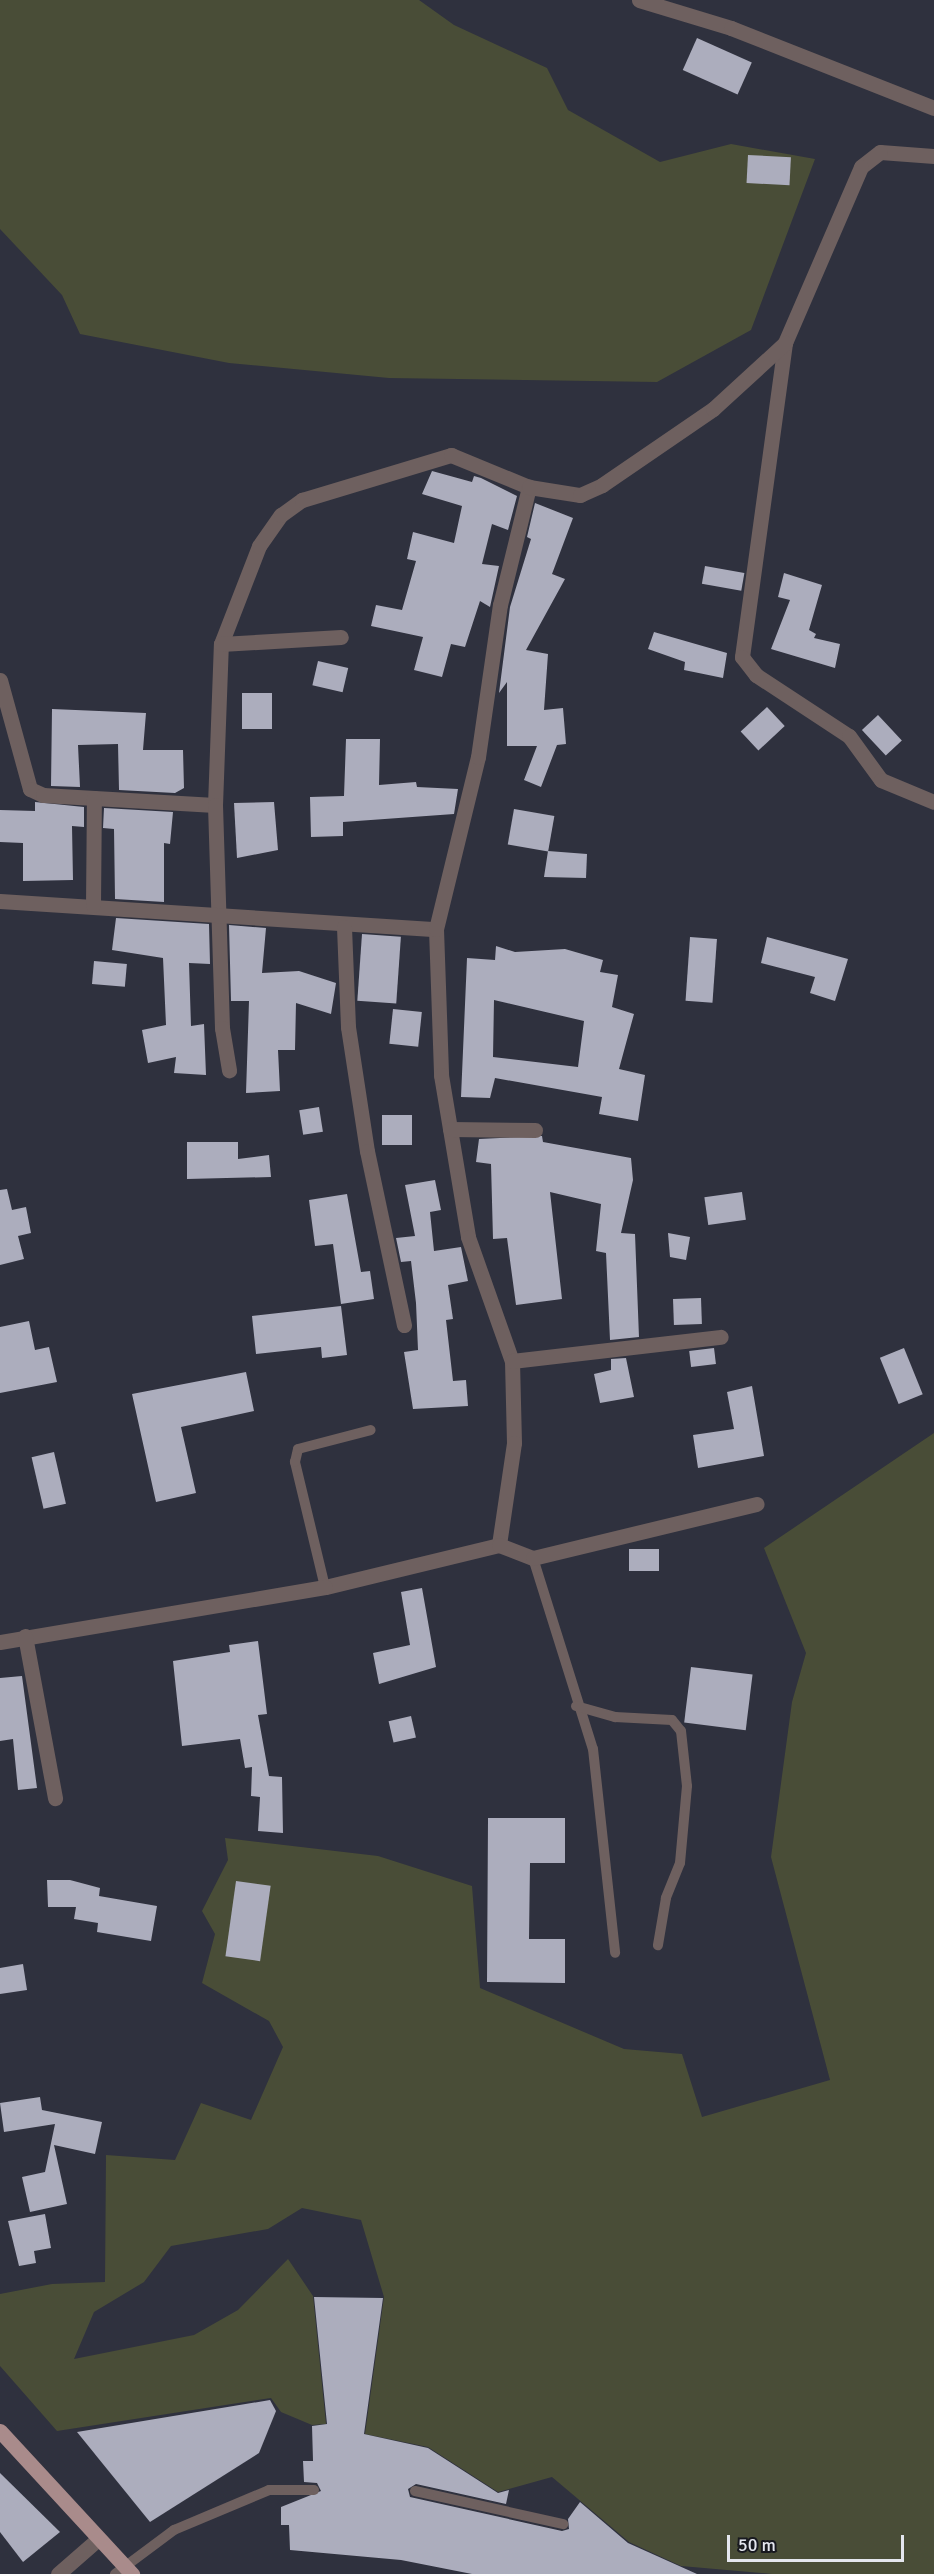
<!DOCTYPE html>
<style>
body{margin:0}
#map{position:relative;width:934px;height:2574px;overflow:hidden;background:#2f313e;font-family:Signika,sans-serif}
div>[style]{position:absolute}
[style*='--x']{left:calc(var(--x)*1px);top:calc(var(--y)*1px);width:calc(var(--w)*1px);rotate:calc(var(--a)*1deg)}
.green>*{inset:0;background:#494d37}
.building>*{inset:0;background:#acadbd;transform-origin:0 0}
.service>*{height:10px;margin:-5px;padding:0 5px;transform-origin:5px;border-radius:5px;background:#6e605f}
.minor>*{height:15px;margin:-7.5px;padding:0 7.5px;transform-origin:7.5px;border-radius:7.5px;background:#6e605f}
.primary>*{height:15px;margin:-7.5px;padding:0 7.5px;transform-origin:7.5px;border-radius:7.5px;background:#a98b8b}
span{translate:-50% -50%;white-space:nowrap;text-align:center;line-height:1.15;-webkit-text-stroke:6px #18191f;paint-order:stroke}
.scale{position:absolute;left:727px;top:2535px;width:177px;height:27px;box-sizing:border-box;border:3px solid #e4e6ee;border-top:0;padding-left:8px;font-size:18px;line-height:21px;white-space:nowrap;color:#e4e6ee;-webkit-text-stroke:4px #18191f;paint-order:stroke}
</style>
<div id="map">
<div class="green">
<i style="clip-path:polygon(0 0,419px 0,454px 25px,547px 68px,568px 110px,660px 162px,731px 144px,815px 159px,751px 330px,657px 382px,389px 378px,229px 363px,80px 334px,62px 295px,0 229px)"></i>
<i style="clip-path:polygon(934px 1433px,934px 2574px,772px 2574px,681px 2566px,629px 2542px,552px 2477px,498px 2492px,428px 2447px,365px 2434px,384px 2297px,361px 2220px,302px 2208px,268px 2229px,171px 2246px,144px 2282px,94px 2312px,74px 2359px,194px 2335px,238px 2310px,288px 2259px,313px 2296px,326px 2424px,312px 2425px,281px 2412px,271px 2398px,57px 2431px,0 2366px,0 2294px,52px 2284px,105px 2282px,106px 2155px,175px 2160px,201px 2103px,251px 2120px,283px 2047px,269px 2021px,202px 1983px,215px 1934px,202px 1911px,228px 1860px,225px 1838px,378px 1856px,472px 1886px,480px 1988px,624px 2049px,682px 2054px,702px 2117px,830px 2080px,771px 1857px,792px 1702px,806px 1653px,764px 1548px)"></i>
</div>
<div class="building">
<i style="left:697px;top:38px;width:60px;height:35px;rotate:24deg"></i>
<i style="left:748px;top:155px;width:43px;height:28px;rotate:3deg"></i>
<i style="clip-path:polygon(432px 471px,472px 482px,474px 476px,481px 478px,517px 496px,508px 530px,492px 524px,482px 564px,499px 566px,490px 607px,480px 601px,465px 647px,451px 644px,442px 677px,414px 670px,423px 637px,371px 626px,376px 605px,402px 610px,416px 561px,407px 559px,413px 532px,454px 543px,462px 506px,422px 494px)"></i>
<i style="clip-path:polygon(535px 503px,573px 518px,552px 574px,565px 579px,526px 650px,548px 654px,544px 710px,563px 708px,566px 744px,557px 745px,541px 787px,524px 780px,537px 746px,507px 746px,507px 682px,499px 693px,510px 607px,531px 539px,527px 537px)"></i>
<i style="left:705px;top:566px;width:40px;height:18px;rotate:10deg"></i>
<i style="clip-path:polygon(784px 573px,822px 585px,809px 630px,816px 634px,814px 638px,840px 644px,835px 668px,771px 649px,790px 600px,778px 597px)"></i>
<i style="clip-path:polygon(654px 632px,727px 653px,723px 678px,684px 670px,685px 662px,648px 649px)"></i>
<i style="left:318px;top:661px;width:31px;height:25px;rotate:13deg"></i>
<i style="left:242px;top:693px;width:30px;height:36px"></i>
<i style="left:767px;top:707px;width:26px;height:36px;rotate:47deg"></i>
<i style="clip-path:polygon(52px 709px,146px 713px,143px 750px,183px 750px,184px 788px,175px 793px,119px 790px,118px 744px,78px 745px,80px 787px,51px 786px)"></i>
<i style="left:878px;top:715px;width:35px;height:22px;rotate:47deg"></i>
<i style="clip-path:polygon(346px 739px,380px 739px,379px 785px,416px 782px,417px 787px,458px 789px,454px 814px,343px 822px,343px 836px,311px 837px,310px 797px,344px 796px)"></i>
<i style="clip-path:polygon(35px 802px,84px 807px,84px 827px,72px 826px,73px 880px,23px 881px,23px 843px,0 842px,0 810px,35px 811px)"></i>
<i style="clip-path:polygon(274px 802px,278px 850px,237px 858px,234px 803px)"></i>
<i style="clip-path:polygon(104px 808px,173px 812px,170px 844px,164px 843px,164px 902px,115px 899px,114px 829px,103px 828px)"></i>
<i style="left:514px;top:809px;width:41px;height:36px;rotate:10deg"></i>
<i style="clip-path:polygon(548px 851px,587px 854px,586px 878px,544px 877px)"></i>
<i style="clip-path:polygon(116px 918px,209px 924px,210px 964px,189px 963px,191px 1026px,204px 1024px,206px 1075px,174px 1073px,176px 1057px,148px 1063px,142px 1030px,166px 1025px,163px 958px,112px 950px)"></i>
<i style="clip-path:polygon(229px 925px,266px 928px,262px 973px,299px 971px,336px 983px,331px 1014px,296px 1003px,295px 1050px,278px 1050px,280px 1091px,246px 1093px,249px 1001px,231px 1001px)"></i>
<i style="left:362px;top:934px;width:39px;height:67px;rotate:4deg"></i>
<i style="left:690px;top:937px;width:27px;height:64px;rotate:4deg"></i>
<i style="clip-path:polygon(767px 937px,848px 959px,835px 1001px,810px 993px,815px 977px,761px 963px)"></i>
<i style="clip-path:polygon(evenodd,496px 946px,515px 952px,565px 949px,603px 960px,600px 972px,618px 975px,612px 1007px,634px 1014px,619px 1069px,645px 1075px,638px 1121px,599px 1114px,602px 1097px,495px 1078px,490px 1098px,461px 1097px,467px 958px,495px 960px,496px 946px,494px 1000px,584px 1021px,578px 1067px,493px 1057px,494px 1000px)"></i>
<i style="left:94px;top:961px;width:33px;height:23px;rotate:5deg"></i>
<i style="left:393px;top:1009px;width:29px;height:35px;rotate:6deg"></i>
<i style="left:319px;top:1107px;width:25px;height:20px;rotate:81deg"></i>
<i style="left:412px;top:1115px;width:30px;height:30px;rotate:90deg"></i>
<i style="clip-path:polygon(542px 1136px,543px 1142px,631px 1158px,633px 1180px,621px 1233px,635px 1234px,639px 1337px,610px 1340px,606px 1253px,596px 1251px,601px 1204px,550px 1192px,562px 1299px,516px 1305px,507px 1238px,493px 1239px,491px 1164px,476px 1162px,479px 1139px)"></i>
<i style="clip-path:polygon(187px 1142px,238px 1142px,238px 1159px,269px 1155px,271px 1177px,187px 1179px)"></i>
<i style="clip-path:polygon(435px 1180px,441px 1210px,430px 1212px,434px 1251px,461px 1247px,468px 1281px,448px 1285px,453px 1319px,446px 1320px,453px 1381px,466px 1380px,468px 1406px,413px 1409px,404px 1352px,418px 1350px,416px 1303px,411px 1261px,401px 1262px,396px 1238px,415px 1236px,405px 1185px)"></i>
<i style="clip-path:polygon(7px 1189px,12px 1210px,26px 1207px,31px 1233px,18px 1236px,24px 1259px,0 1265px,0 1190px)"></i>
<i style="left:742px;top:1192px;width:28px;height:38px;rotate:82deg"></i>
<i style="clip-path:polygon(347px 1194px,361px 1272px,370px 1271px,374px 1299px,341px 1304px,333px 1244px,315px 1246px,309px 1200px)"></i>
<i style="clip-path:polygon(668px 1233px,690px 1237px,686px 1260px,670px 1257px)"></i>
<i style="left:701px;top:1298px;width:26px;height:28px;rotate:88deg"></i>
<i style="clip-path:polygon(341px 1306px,347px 1355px,322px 1358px,321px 1347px,256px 1354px,252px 1316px)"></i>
<i style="clip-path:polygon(29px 1321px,35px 1350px,49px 1347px,57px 1382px,0 1393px,0 1327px)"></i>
<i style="left:714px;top:1348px;width:16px;height:25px;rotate:83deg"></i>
<i style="left:904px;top:1348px;width:50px;height:26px;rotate:68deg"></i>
<i style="clip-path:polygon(626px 1358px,634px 1397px,600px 1403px,594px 1374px,611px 1370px,611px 1359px)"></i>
<i style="clip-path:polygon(246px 1372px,254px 1411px,181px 1427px,196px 1493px,156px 1502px,132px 1394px)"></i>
<i style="clip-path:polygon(752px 1386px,764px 1456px,698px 1468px,693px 1435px,734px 1429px,727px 1392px)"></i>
<i style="left:54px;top:1452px;width:53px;height:23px;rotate:77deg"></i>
<i style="left:629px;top:1549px;width:30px;height:22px"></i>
<i style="clip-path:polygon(422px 1588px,436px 1667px,379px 1684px,373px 1653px,410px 1645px,401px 1592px)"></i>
<i style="clip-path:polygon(258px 1641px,267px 1714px,258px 1715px,269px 1776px,282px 1777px,283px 1833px,258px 1831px,260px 1797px,251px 1796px,252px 1767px,245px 1768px,240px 1739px,182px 1746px,173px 1661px,230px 1652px,229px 1645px)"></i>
<i style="left:691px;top:1667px;width:62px;height:56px;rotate:7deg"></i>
<i style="clip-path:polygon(22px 1676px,37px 1788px,18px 1790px,13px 1739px,0 1741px,0 1678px)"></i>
<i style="left:411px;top:1716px;width:22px;height:23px;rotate:77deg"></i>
<i style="clip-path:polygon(488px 1818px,565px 1818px,565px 1863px,530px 1863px,529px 1939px,565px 1939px,565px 1983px,487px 1982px)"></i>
<i style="clip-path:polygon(47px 1880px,70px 1880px,100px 1888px,99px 1896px,157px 1906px,151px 1941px,97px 1932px,98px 1923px,74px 1919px,76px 1907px,48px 1907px)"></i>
<i style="left:236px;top:1881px;width:35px;height:76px;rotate:8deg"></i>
<i style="clip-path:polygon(23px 1964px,27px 1990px,0 1994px,0 1968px)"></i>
<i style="clip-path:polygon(40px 2097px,42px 2110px,102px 2122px,95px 2154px,54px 2145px,67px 2204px,30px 2212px,22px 2177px,45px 2172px,55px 2124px,4px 2132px,0 2103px)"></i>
<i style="clip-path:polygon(45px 2214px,51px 2248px,34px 2251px,36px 2263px,19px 2266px,8px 2221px)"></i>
<i style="clip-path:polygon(314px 2297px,383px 2298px,364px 2434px,428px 2448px,498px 2493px,509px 2490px,506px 2504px,416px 2484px,408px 2489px,410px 2497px,562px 2531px,569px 2529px,568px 2519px,580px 2502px,628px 2543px,697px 2574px,472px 2574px,401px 2560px,290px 2550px,289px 2525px,281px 2525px,281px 2507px,321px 2491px,317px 2483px,304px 2482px,303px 2461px,313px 2461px,312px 2426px,327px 2424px)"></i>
<i style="clip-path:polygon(270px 2400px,276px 2411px,259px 2453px,150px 2522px,77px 2432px)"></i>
<i style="clip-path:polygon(0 2473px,60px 2532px,23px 2562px,0 2532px)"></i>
</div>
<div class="service">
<i style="--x:533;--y:1558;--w:200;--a:72.6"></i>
<i style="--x:593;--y:1749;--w:205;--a:83.8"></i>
<i style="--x:325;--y:1587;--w:129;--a:-103.5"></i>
<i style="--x:295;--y:1462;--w:13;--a:-77"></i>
<i style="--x:298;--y:1449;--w:75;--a:-14.6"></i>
<i style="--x:576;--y:1706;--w:41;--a:15.8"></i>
<i style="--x:615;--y:1717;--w:57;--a:3"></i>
<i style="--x:672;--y:1720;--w:14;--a:51"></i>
<i style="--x:681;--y:1731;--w:55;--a:83.8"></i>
<i style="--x:687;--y:1786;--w:77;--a:95.2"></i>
<i style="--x:680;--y:1863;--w:38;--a:112"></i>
<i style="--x:666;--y:1898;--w:48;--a:99.7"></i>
<i style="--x:415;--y:2491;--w:152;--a:12.6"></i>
<i style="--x:115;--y:2574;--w:74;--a:-36.7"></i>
<i style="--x:174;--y:2530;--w:103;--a:-22.8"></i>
<i style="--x:269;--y:2490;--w:45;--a:0"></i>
</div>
<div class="minor">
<i style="--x:639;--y:0;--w:96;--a:16.9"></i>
<i style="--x:731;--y:28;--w:218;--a:21.5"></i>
<i style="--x:934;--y:156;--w:54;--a:-175.8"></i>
<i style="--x:880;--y:152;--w:24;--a:142"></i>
<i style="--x:861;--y:167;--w:192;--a:113.4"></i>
<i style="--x:785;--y:343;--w:317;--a:97.8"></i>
<i style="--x:742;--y:657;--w:23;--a:52"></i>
<i style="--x:756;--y:675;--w:111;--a:33.3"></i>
<i style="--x:849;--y:736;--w:54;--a:54"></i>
<i style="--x:881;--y:780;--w:57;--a:22.5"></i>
<i style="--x:221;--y:644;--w:105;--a:-68.8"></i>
<i style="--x:259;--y:546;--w:38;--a:-55"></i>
<i style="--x:281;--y:515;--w:26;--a:-36"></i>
<i style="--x:302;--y:500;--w:156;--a:-16.8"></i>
<i style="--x:451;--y:455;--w:84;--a:22.3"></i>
<i style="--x:0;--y:680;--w:113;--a:74.6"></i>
<i style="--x:30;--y:789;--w:14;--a:25"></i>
<i style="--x:43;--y:795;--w:172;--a:3.3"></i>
<i style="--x:215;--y:805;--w:161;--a:-87.9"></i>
<i style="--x:221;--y:644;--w:120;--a:-3.3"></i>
<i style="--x:215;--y:805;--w:223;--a:88.2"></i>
<i style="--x:222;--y:1028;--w:43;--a:80.5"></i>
<i style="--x:0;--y:901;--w:437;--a:3.7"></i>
<i style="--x:436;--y:929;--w:146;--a:88"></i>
<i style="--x:441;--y:1075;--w:164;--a:80.5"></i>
<i style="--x:468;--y:1237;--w:132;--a:70.5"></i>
<i style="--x:512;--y:1361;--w:82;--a:88.6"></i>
<i style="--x:514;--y:1443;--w:103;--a:98.4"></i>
<i style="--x:499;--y:1545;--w:179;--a:166.4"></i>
<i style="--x:325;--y:1587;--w:330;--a:170.4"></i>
<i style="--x:93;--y:905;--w:107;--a:-89.5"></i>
<i style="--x:344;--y:927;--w:100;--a:87.7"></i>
<i style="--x:348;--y:1027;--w:125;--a:81.3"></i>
<i style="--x:367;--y:1151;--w:178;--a:78"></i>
<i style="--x:436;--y:929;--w:177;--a:-76.3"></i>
<i style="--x:478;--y:757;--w:154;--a:-81.8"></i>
<i style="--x:500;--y:605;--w:122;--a:-76.2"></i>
<i style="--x:529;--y:487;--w:52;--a:8.9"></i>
<i style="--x:580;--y:495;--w:24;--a:-24"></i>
<i style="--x:602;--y:485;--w:135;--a:-34.4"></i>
<i style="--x:713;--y:409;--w:98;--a:-42.5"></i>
<i style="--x:450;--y:1129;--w:85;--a:0.7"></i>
<i style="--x:512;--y:1361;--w:210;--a:-6.6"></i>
<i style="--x:499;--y:1545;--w:36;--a:21"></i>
<i style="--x:533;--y:1558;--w:230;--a:-13.6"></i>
<i style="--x:25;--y:1636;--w:165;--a:79.5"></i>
<i style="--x:58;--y:2574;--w:53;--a:-41.2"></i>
</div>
<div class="primary">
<i style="--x:0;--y:2431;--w:195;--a:47.3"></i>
</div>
<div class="scale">50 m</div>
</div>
